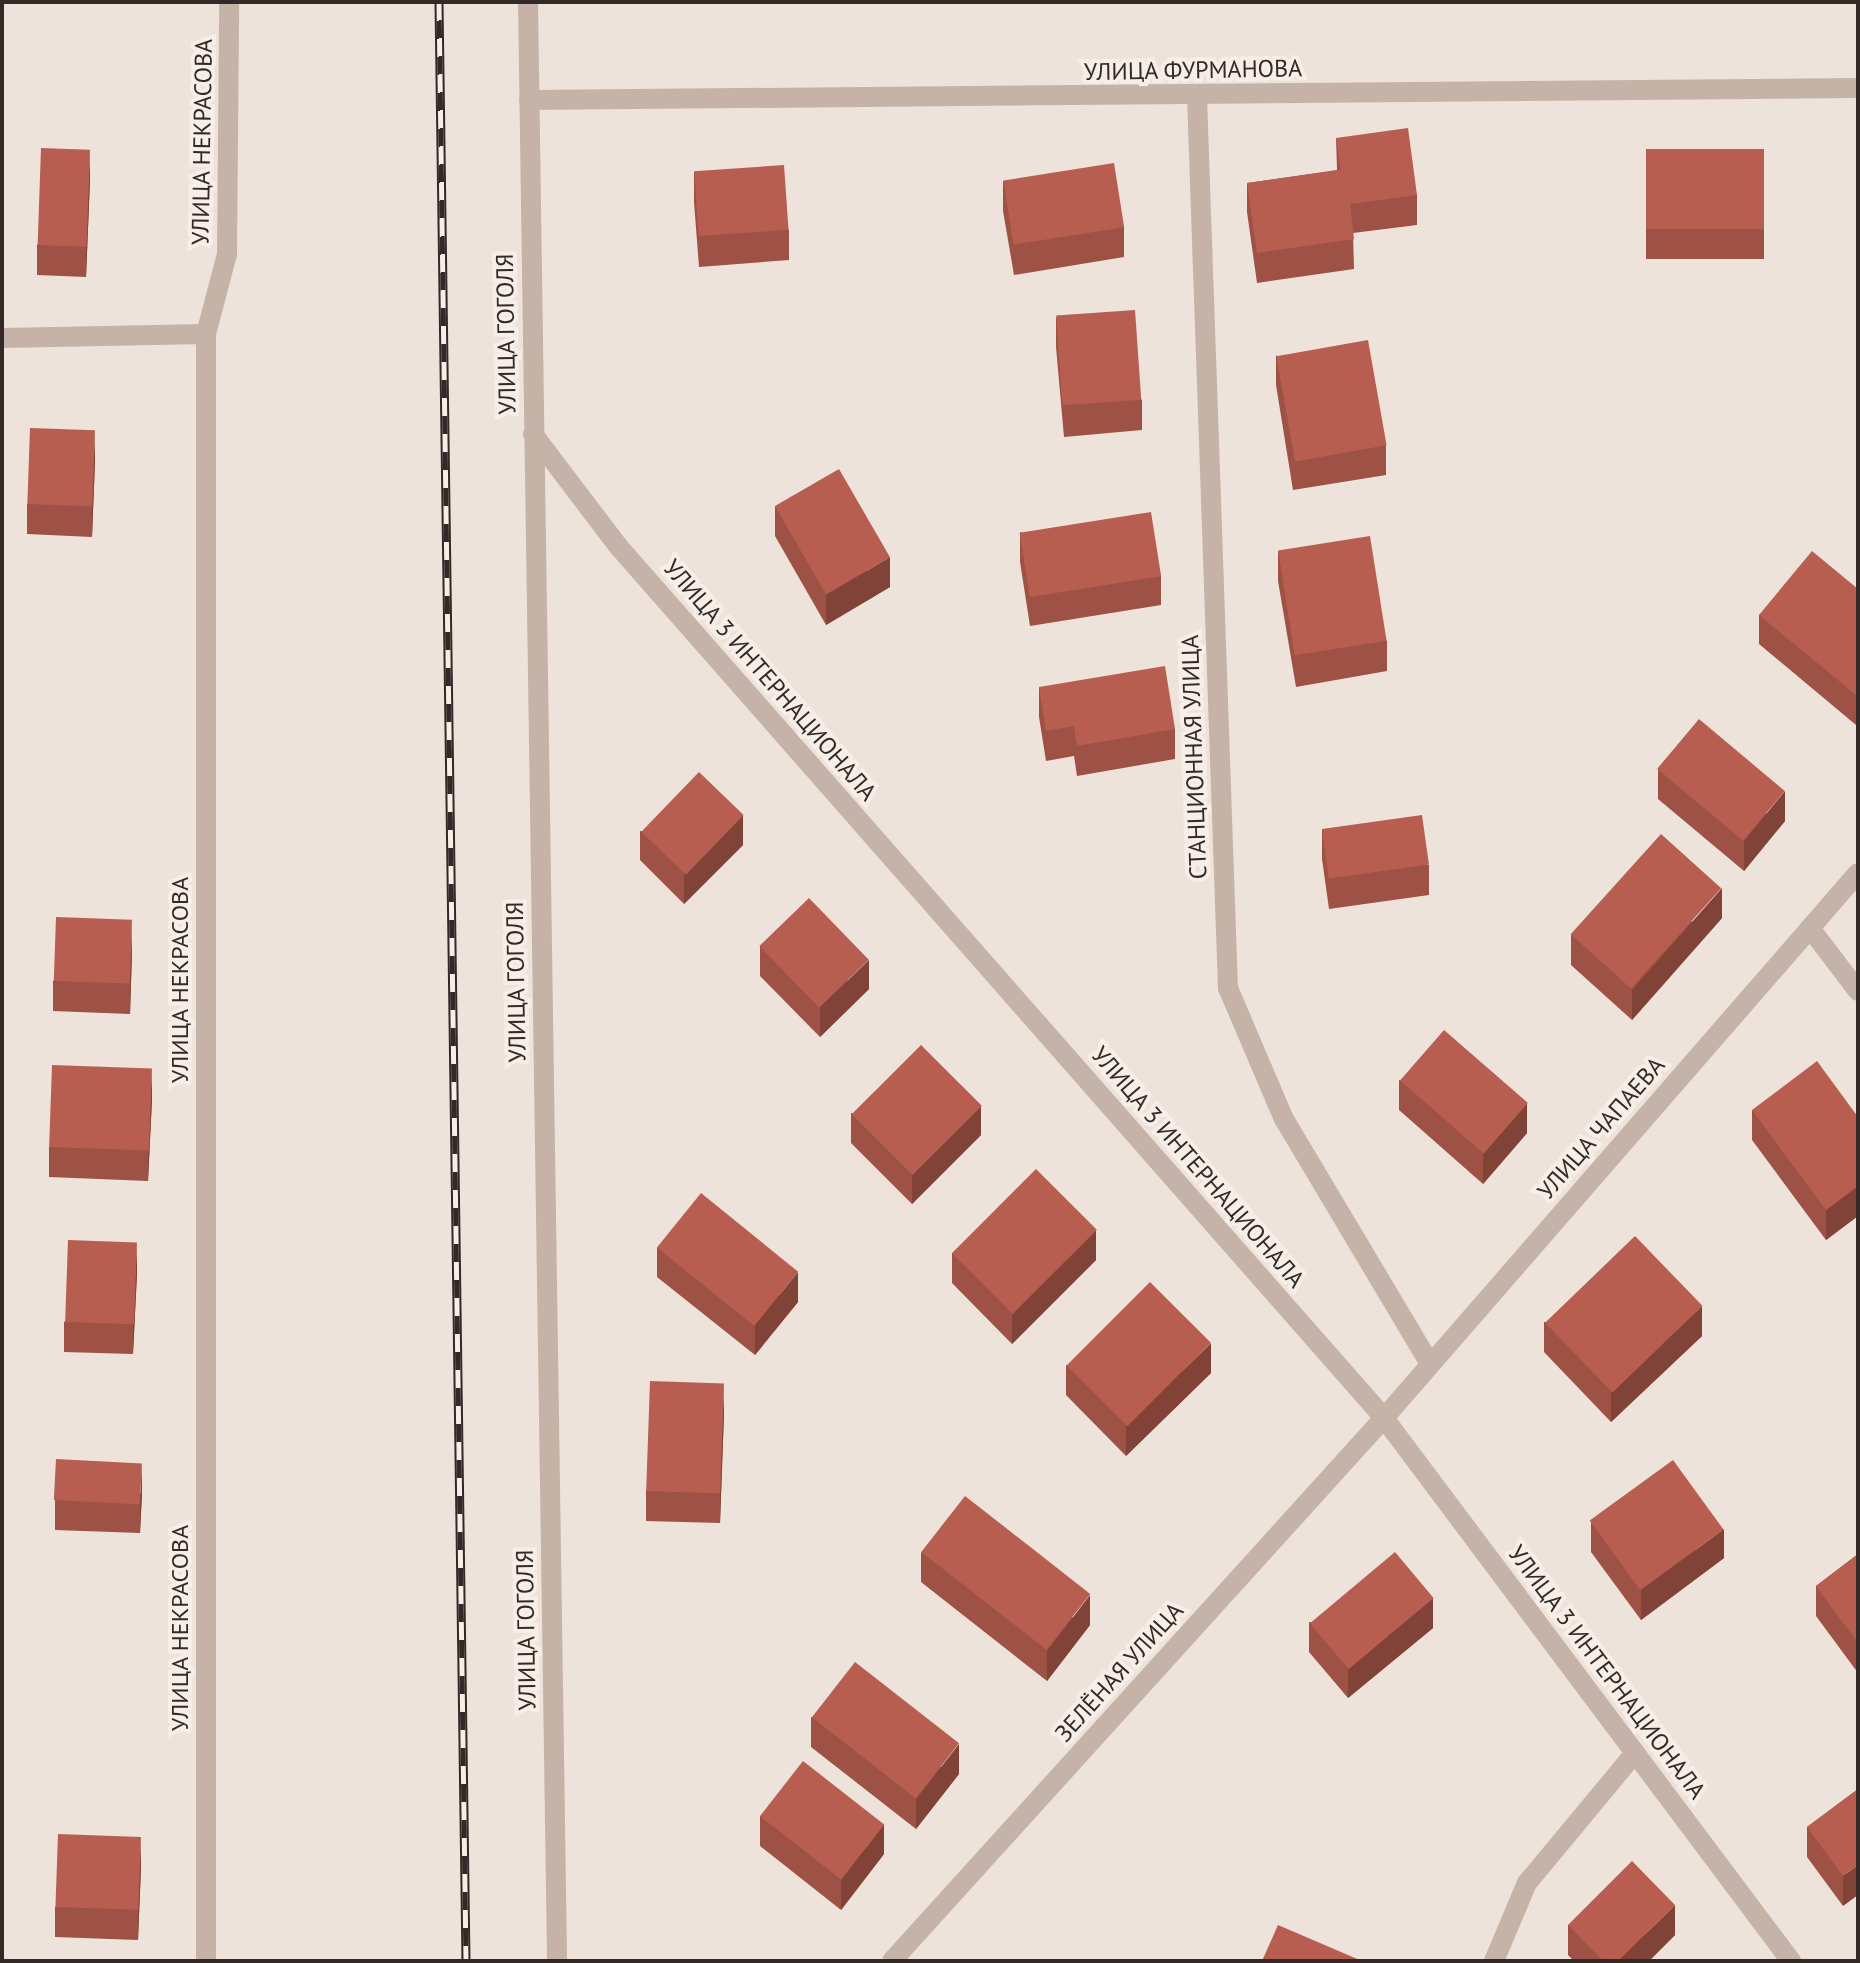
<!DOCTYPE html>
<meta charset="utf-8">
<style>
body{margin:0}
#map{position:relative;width:1860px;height:1963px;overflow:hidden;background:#eee3db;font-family:"PT Sans",sans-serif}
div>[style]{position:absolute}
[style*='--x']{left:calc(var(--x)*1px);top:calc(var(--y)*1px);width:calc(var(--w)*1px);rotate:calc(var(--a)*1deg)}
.minor>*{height:20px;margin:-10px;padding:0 10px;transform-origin:10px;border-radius:10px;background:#c5b3a8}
.rail>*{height:9px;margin-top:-4.5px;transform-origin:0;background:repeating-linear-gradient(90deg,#f7eee7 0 18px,#332a28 0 36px);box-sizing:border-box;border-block:2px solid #332a28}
.wall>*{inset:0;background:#9e5145;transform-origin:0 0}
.shaded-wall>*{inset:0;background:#814238}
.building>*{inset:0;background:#b85e50;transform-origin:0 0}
span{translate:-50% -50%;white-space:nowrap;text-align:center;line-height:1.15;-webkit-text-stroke:8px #f7eee7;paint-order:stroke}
.street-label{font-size:24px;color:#332a28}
.frame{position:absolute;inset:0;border:4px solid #332a28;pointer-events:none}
</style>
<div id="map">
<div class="minor">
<i style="--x:528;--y:2;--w:1959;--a:89.15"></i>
<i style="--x:1197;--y:97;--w:892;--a:88.01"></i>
<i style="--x:1228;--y:988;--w:142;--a:66.9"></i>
<i style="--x:1284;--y:1119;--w:285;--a:59.2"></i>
<i style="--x:529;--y:100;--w:1329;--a:-0.52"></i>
<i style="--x:2;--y:338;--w:204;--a:-1.1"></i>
<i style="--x:533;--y:434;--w:141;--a:52.8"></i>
<i style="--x:618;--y:546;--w:1161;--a:48.7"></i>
<i style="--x:1384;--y:1418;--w:679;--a:53.15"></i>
<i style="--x:1810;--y:928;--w:79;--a:52.7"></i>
<i style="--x:206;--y:1961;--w:1627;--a:-90"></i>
<i style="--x:206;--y:334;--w:83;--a:-75.3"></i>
<i style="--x:227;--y:254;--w:252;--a:-89.5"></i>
<i style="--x:892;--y:1961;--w:733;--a:-47.82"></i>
<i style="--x:1384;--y:1418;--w:722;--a:-48.99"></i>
<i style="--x:1494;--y:1961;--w:85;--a:-67.1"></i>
<i style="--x:1527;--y:1883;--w:169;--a:-50.3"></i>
</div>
<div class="rail">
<i style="--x:439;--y:2;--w:1959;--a:89.21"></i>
</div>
<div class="wall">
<i style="clip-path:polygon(1336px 138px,1417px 195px,1417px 225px,1353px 233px,1354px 269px,1257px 283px,1247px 212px,1247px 183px,1337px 170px)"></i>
<i style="left:1646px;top:149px;width:118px;height:110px"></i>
<i style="clip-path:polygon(694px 172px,789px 230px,789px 260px,699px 267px,694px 202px)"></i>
<i style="clip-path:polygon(90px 180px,86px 277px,37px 275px,37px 245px)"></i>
<i style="clip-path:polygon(1003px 181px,1124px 227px,1124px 257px,1014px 275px,1003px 211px)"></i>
<i style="clip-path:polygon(1056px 317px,1142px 400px,1142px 430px,1064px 437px,1056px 347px)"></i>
<i style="clip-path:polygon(1276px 355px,1386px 445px,1386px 475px,1293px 490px,1276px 385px)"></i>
<i style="clip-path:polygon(95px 460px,92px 537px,27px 534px,27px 504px)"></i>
<i style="clip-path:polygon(775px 506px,890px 587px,826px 625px,775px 536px)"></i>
<i style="clip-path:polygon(1020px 532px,1161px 576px,1161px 605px,1030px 626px,1020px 562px)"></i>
<i style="clip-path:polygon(1278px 551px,1387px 641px,1387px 671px,1296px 687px,1278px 581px)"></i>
<i style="clip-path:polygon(1858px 589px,1858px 722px,1856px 725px,1759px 644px,1759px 615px)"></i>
<i style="clip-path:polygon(1039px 687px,1175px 729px,1175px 759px,1077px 776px,1074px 756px,1046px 761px,1039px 717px)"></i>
<i style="clip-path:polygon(1658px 769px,1785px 821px,1744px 871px,1658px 799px)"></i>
<i style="clip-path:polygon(1322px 829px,1429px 865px,1429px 895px,1329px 909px,1322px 859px)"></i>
<i style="clip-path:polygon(640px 831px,743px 845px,684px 904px,640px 860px)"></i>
<i style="clip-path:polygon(1722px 918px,1632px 1020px,1571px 965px,1571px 935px)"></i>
<i style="clip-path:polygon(760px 946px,869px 989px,820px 1037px,760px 976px)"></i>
<i style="clip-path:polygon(132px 950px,130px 1014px,53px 1011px,53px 981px)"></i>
<i style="clip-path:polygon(1399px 1080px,1527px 1133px,1483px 1184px,1399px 1110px)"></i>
<i style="clip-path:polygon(152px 1099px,148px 1181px,49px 1177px,49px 1147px)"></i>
<i style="clip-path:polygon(1752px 1110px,1858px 1117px,1858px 1216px,1826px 1240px,1752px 1140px)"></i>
<i style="clip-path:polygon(851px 1113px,981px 1135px,912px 1204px,851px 1143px)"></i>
<i style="clip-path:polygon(657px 1247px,798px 1302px,755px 1355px,657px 1277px)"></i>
<i style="clip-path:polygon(952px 1253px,1096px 1260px,1012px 1344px,952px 1283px)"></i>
<i style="clip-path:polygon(137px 1273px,133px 1354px,64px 1352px,64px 1322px)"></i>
<i style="clip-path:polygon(1544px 1322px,1702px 1336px,1611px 1422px,1544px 1352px)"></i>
<i style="clip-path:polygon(1066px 1365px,1211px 1373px,1126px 1456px,1066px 1395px)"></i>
<i style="clip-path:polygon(724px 1413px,720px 1523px,646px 1521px,646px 1491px)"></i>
<i style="clip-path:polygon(142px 1493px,140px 1533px,55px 1530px,55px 1500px)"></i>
<i style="clip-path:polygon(1591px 1522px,1724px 1558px,1641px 1620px,1591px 1552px)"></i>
<i style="clip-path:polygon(921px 1552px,1090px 1625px,1047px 1681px,921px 1582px)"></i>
<i style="clip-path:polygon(1858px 1554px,1858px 1673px,1816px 1616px,1816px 1586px)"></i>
<i style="clip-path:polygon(1309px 1622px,1433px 1628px,1348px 1698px,1309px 1652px)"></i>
<i style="clip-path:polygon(811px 1717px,959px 1774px,916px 1829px,811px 1747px)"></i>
<i style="clip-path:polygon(1858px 1789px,1843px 1906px,1807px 1857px,1807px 1827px)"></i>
<i style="clip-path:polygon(760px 1816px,884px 1854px,841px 1910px,760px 1846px)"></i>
<i style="clip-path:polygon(141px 1867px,138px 1940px,55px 1937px,55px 1907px)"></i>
<i style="clip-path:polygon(1568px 1925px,1675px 1935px,1649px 1961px,1574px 1961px,1568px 1955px)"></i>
</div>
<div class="shaded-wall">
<i style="clip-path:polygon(90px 150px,90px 180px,86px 277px,86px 247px)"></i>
<i style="clip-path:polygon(95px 430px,95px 460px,92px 537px,92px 507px)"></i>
<i style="clip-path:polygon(890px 557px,890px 587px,826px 625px,826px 595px)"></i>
<i style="clip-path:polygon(1858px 692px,1858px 722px,1856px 725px,1856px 695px)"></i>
<i style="clip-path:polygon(1785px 791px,1785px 821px,1744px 871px,1744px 841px)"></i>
<i style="clip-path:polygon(743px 815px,743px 845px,684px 904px,684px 874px)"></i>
<i style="clip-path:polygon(1722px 888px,1722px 918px,1632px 1020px,1632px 990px)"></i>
<i style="clip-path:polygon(132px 920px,132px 950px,130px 1014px,130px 984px)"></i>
<i style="clip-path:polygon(869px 960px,869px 989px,820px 1037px,820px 1007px)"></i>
<i style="clip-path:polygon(152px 1069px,152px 1099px,148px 1181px,148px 1151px)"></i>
<i style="clip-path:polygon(1527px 1103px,1527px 1133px,1483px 1184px,1483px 1154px)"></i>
<i style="clip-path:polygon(981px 1106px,981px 1135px,912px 1204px,912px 1174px)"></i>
<i style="clip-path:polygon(1858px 1186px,1858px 1216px,1826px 1240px,1826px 1210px)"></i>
<i style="clip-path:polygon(1096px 1230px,1096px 1260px,1012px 1344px,1012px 1314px)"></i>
<i style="clip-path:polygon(137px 1243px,137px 1273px,133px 1354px,133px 1324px)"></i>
<i style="clip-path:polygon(798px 1272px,798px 1302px,755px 1355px,755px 1325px)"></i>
<i style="clip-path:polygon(1702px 1306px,1702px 1336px,1611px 1422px,1611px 1392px)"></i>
<i style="clip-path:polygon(1211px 1343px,1211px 1373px,1126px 1456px,1126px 1426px)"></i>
<i style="clip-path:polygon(724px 1383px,724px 1413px,720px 1523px,720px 1493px)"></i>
<i style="clip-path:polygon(142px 1463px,142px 1493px,140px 1533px,140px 1503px)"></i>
<i style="clip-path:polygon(1724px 1529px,1724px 1558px,1641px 1620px,1641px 1590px)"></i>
<i style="clip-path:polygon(1090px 1595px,1090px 1625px,1047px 1681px,1047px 1651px)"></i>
<i style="clip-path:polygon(1433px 1598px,1433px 1628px,1348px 1698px,1348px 1668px)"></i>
<i style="clip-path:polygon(959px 1744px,959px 1774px,916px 1829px,916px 1799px)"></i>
<i style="clip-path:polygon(884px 1824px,884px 1854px,841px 1910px,841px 1880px)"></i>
<i style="clip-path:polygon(141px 1837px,141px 1867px,138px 1940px,138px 1910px)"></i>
<i style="clip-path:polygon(1858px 1865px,1858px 1895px,1843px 1906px,1843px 1876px)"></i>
<i style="clip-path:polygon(1675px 1905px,1675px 1935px,1649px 1961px,1618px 1961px)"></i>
</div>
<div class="building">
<i style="clip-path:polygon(1408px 128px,1417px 195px,1350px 204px,1354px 239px,1257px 253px,1247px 183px,1341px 170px,1336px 138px)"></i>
<i style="left:41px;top:148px;width:49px;height:97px;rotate:2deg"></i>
<i style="left:1646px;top:149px;width:118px;height:80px"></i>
<i style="left:1114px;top:163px;width:65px;height:112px;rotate:81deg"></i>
<i style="left:784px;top:165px;width:65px;height:90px;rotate:86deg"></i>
<i style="left:1135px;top:310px;width:90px;height:79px;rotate:86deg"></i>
<i style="left:1368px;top:340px;width:107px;height:93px;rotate:80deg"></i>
<i style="left:30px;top:428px;width:65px;height:76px;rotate:2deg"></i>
<i style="left:839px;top:469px;width:102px;height:74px;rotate:60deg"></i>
<i style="left:1151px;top:512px;width:65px;height:133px;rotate:81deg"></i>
<i style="left:1370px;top:536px;width:106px;height:93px;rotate:81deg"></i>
<i style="clip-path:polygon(1812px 551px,1858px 589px,1858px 692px,1856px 695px,1759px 615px)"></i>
<i style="clip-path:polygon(1165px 666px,1175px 729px,1077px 746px,1074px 726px,1046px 731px,1039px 687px)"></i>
<i style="left:1699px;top:719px;width:112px;height:65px;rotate:40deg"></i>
<i style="left:699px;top:772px;width:62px;height:83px;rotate:44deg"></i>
<i style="left:1422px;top:815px;width:50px;height:101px;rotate:82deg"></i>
<i style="left:1661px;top:834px;width:81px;height:135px;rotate:42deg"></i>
<i style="left:809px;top:898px;width:86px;height:69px;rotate:46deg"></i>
<i style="left:56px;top:917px;width:76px;height:64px;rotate:2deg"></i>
<i style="left:1444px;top:1030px;width:111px;height:67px;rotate:41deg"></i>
<i style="left:921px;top:1045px;width:86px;height:98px;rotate:45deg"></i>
<i style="clip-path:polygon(1817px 1061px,1858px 1117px,1858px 1186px,1826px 1210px,1752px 1110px)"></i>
<i style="left:52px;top:1065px;width:100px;height:82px;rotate:2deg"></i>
<i style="left:1036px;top:1169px;width:86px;height:119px;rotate:45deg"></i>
<i style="left:701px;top:1193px;width:125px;height:70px;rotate:39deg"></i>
<i style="left:1635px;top:1236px;width:97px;height:125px;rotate:46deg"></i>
<i style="left:68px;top:1240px;width:69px;height:82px;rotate:2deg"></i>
<i style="left:1150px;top:1282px;width:86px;height:118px;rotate:45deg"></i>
<i style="left:650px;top:1381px;width:74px;height:110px;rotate:2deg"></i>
<i style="left:56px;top:1459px;width:86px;height:41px;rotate:3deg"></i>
<i style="left:1673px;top:1460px;width:86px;height:103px;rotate:54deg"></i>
<i style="left:965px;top:1496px;width:159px;height:71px;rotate:38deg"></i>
<i style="left:1395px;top:1552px;width:60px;height:111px;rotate:50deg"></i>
<i style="clip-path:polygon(1858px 1554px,1858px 1643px,1816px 1586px)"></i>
<i style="left:855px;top:1662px;width:132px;height:70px;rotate:38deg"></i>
<i style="left:803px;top:1761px;width:103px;height:70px;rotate:38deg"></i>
<i style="clip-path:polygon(1858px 1789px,1858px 1865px,1843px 1876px,1807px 1827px)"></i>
<i style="left:58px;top:1834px;width:83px;height:73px;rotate:2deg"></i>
<i style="clip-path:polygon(1632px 1861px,1675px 1905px,1618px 1961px,1603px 1961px,1568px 1925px)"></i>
<i style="clip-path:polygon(1278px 1925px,1362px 1961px,1262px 1961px)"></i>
</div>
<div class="street-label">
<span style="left:1193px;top:70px;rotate:-1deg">УЛИЦА ФУРМАНОВА</span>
<span style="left:202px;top:142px;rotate:-89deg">УЛИЦА НЕКРАСОВА</span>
<span style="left:506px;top:334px;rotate:-91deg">УЛИЦА ГОГОЛЯ</span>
<span style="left:770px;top:680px;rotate:49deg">УЛИЦА 3 ИНТЕРНАЦИОНАЛА</span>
<span style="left:1194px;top:757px;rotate:-92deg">СТАНЦИОННАЯ УЛИЦА</span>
<span style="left:180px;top:980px;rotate:-90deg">УЛИЦА НЕКРАСОВА</span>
<span style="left:516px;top:982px;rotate:-91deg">УЛИЦА ГОГОЛЯ</span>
<span style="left:1601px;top:1128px;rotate:-49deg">УЛИЦА ЧАПАЕВА</span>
<span style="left:1198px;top:1167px;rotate:49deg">УЛИЦА 3 ИНТЕРНАЦИОНАЛА</span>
<span style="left:180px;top:1628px;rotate:-90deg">УЛИЦА НЕКРАСОВА</span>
<span style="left:526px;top:1630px;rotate:-91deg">УЛИЦА ГОГОЛЯ</span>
<span style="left:1119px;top:1672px;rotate:-48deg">ЗЕЛЁНАЯ УЛИЦА</span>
<span style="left:1607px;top:1672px;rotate:53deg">УЛИЦА 3 ИНТЕРНАЦИОНАЛА</span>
</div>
<div class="frame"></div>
</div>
